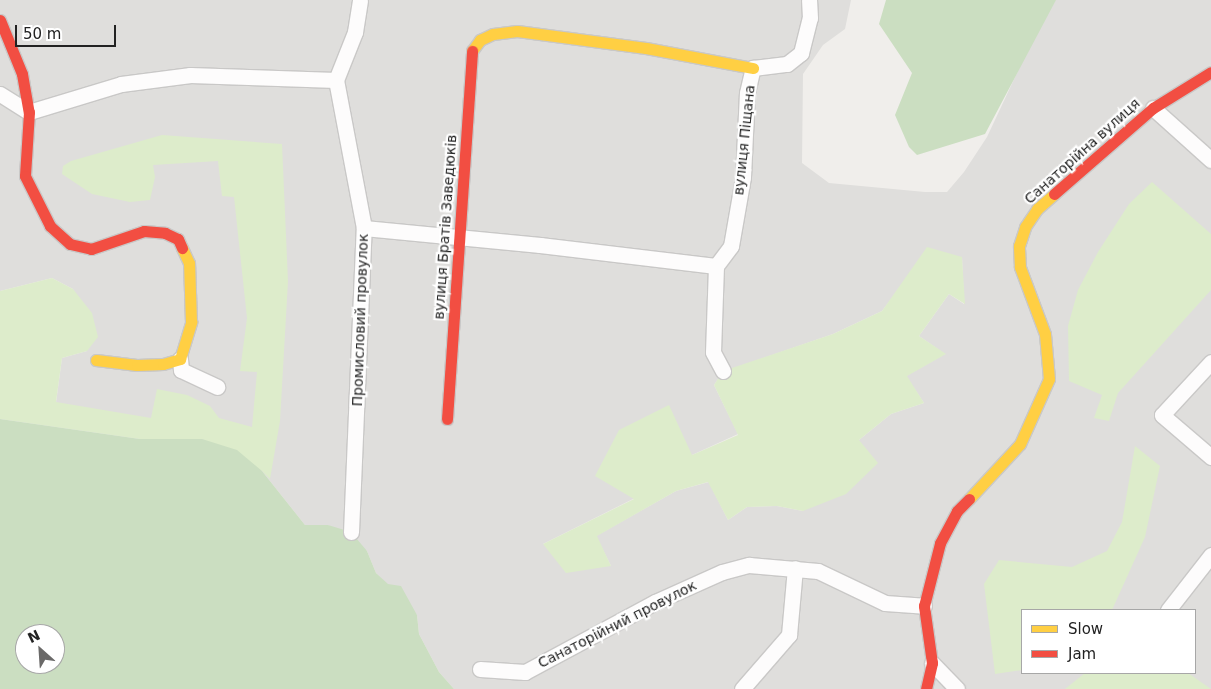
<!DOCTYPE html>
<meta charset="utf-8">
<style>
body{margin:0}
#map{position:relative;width:1211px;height:689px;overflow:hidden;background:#f0eeeb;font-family:"DejaVu Sans",sans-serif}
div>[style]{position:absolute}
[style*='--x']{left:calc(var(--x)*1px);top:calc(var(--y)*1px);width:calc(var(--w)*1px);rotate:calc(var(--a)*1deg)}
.residential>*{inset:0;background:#dfdedc}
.grass>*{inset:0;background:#ddeccb}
.forest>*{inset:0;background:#cbdec1}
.roads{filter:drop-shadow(1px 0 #c9c8c7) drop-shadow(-1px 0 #c9c8c7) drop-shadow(0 1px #c9c8c7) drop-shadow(0 -1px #c9c8c7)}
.street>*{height:15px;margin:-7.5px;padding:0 7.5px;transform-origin:7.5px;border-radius:7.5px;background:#fdfcfc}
.slow>*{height:11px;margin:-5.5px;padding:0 5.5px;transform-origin:5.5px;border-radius:5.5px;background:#ffcf43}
.jam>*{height:11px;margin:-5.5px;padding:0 5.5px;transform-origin:5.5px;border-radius:5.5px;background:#f24e42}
span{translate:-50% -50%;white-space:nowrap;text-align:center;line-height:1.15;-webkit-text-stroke:4.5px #fff;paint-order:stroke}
.street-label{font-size:14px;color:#222}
.legend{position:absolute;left:1021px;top:609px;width:175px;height:65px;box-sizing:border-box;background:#fff;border:1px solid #a7a7a7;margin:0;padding:6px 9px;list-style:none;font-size:15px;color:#222}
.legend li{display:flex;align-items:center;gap:10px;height:25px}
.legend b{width:25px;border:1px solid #a7a7a7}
.north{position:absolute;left:15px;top:624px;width:50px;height:50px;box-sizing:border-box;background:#fff;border:1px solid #a7a7a7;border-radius:50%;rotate:334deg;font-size:14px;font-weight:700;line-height:20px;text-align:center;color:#222}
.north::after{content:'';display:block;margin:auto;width:18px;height:22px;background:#6a6968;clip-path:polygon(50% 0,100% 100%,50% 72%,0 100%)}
.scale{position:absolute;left:15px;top:25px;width:101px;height:22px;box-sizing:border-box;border:2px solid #222;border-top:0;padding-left:6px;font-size:15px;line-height:18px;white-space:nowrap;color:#222;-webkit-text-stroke:4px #fff;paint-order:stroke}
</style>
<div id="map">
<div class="residential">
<i style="clip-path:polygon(evenodd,0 0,851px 0,845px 29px,823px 45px,803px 74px,802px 163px,829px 183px,925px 192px,947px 192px,964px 172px,987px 137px,1051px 0,1211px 0,1211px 689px,454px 689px,439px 672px,419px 634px,417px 615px,376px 573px,367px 551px,328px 525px,305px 525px,262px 471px,237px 450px,53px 425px,62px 358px,87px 351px,73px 289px,52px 278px,0 291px,0 0,962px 257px,964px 304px,949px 294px,919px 336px,945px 354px,906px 376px,924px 403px,891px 414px,859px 440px,803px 511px,777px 506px,747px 507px,728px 520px,709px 482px,676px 491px,596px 536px,611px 566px,543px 544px,635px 498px,692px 455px,738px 434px,714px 385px,723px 372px,833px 334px,882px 311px,904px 282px,962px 257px,0 0,1022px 610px,1195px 610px,1195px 673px,1022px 673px,1022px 610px)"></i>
</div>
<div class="grass">
<i style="clip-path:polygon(162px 135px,282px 144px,288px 281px,280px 421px,270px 479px,262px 471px,202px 439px,140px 439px,0 419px,0 291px,52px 278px,73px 289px,92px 313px,98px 337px,87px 351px,62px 358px,56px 402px,151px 418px,157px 389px,187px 395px,210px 406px,219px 418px,252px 427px,257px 372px,240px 371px,247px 318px,234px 197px,222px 196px,218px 161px,153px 165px,155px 177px,150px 200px,130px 202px,92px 194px,62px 174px,63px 166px,71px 161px)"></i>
<i style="clip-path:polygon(1152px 182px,1211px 234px,1211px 290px,1118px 393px,1109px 421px,1094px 418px,1102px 395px,1069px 381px,1068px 326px,1078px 290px,1098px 252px,1129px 204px)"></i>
<i style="clip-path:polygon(927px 247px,962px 257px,965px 304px,949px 294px,919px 336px,946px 354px,907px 376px,924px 403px,891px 414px,859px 440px,878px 463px,846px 494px,803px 511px,777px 506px,747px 507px,728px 520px,708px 482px,676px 491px,597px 536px,611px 566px,566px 573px,543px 544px,634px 499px,595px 476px,619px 430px,669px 405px,692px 455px,738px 435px,714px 385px,723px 371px,833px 334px,882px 311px)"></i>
<i style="clip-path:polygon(1135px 446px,1160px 466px,1145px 537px,1112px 610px,1022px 610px,1022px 670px,995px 674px,984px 584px,999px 560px,1072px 567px,1107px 551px,1122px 522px)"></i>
<i style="clip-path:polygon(1085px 673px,1188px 673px,1211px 689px,1065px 689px)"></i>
</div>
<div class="forest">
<i style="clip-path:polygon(886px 0,1056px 0,985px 134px,917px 155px,909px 147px,895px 115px,912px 73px,879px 24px)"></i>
<i style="clip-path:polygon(evenodd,0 419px,140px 439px,202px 439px,237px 450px,262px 471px,305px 525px,328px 525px,351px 532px,367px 551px,376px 573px,388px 584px,401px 586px,417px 615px,419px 634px,439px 672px,454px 689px,0 689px,0 419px,25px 634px,55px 634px,55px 664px,25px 664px,25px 634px)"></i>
</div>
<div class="roads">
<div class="street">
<i style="--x:0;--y:94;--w:34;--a:32"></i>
<i style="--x:29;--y:112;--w:96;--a:-16.9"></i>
<i style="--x:121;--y:84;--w:70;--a:-7.4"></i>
<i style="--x:190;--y:75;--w:146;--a:2"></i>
<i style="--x:1153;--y:108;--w:78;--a:41.9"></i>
<i style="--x:364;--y:228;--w:177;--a:5.5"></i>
<i style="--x:540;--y:245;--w:177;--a:6.8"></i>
<i style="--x:180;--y:359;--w:11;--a:85"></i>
<i style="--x:181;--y:370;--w:40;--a:25"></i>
<i style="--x:1211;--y:362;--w:72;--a:132.8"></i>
<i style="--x:1162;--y:415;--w:65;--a:40.6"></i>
<i style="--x:723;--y:371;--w:21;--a:-118"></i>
<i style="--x:713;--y:352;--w:86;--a:-88"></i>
<i style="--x:716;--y:266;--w:25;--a:-53"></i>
<i style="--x:731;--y:246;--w:70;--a:-80.1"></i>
<i style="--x:743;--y:177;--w:84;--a:-87.3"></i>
<i style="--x:747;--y:93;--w:26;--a:-77"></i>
<i style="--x:753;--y:68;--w:34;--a:-7"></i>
<i style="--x:787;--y:64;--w:18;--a:-38"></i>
<i style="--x:801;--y:53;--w:36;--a:-76"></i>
<i style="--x:810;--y:18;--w:18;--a:-93"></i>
<i style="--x:351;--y:532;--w:304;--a:-87.6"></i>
<i style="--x:364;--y:228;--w:151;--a:-100.7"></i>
<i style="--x:336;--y:80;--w:52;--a:-68.4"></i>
<i style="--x:355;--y:32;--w:32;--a:-81"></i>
<i style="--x:1168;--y:610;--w:70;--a:-52"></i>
<i style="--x:932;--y:663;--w:36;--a:46"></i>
<i style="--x:480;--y:669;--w:45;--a:3.8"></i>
<i style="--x:525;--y:672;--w:148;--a:-28.3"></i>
<i style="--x:655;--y:602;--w:73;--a:-24.1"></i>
<i style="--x:722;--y:572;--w:28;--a:-15"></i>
<i style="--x:749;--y:565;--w:69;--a:5"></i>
<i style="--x:818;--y:571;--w:74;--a:25.5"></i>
<i style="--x:885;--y:603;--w:39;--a:4"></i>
<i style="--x:742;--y:689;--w:72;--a:-49"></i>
<i style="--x:789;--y:635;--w:67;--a:-84.9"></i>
</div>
<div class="slow">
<i style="--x:472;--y:51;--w:14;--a:-54"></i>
<i style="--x:480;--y:40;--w:14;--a:-25"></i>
<i style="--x:493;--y:34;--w:24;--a:-7"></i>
<i style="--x:517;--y:31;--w:130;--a:7.5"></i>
<i style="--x:646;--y:48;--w:109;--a:10.6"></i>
<i style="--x:96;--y:360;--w:41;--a:7"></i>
<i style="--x:137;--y:365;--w:26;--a:-2"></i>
<i style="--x:163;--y:364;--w:18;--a:-16"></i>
<i style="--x:180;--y:359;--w:39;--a:-73"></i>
<i style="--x:191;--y:322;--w:59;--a:-91.9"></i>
<i style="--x:189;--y:263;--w:17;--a:-115"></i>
<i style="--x:969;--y:499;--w:75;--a:-47.2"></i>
<i style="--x:1020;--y:444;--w:71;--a:-66"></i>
<i style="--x:1049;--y:379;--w:45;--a:-95.1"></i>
<i style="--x:1045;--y:334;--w:72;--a:-110.5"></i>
<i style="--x:1020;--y:267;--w:21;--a:-93"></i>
<i style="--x:1019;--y:246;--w:20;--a:-72"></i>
<i style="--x:1025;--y:227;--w:22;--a:-56"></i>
<i style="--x:1037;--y:209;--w:23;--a:-41"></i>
</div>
<div class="jam">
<i style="--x:0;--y:20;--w:58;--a:67.8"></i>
<i style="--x:22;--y:74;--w:39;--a:80"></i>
<i style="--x:29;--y:112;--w:64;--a:93.6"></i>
<i style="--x:25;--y:176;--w:56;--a:63.4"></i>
<i style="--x:50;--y:226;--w:27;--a:42"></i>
<i style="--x:70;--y:244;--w:22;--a:13"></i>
<i style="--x:91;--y:249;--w:56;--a:-18.8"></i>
<i style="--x:144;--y:231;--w:21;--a:5"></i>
<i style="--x:165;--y:233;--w:14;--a:25"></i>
<i style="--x:178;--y:239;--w:10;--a:66"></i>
<i style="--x:1054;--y:194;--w:131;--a:-41"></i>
<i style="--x:1153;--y:108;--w:68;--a:-31.8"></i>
<i style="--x:447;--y:419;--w:369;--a:-86.1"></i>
<i style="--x:926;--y:689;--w:27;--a:-77"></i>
<i style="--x:932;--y:663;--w:58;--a:-98"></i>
<i style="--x:924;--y:606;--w:65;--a:-75.7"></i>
<i style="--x:940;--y:543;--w:36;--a:-62"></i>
<i style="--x:957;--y:511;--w:17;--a:-45"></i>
</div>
</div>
<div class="street-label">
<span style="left:744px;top:140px;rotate:-84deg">вулиця Піщана</span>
<span style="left:1082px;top:151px;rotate:-42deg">Санаторійна вулиця</span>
<span style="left:445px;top:227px;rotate:-86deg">вулиця Братів Заведюків</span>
<span style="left:360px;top:320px;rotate:-88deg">Промисловий провулок</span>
<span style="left:617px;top:624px;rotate:-27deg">Санаторійний провулок</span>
</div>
<ul class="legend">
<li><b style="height:6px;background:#ffcf43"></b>Slow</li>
<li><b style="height:6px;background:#f24e42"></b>Jam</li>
</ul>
<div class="north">N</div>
<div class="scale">50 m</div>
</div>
